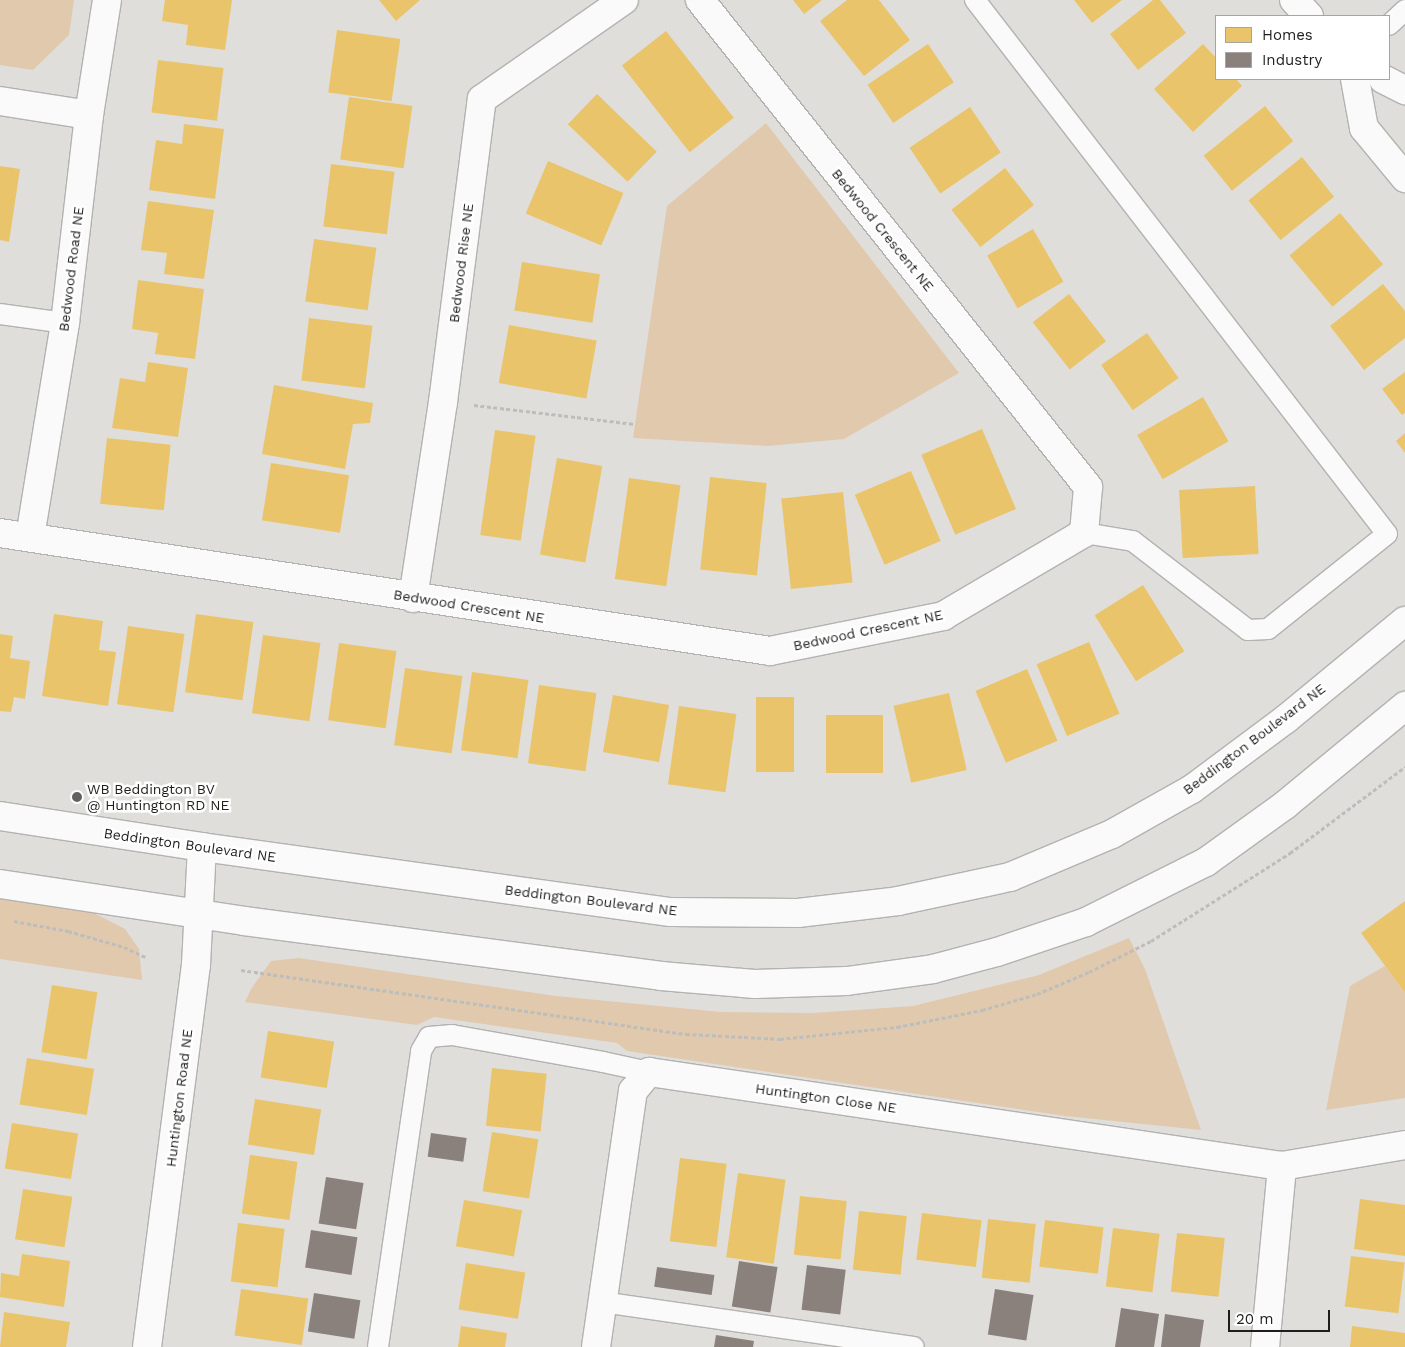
<!DOCTYPE html>
<style>
body{margin:0}
#map{position:relative;width:1405px;height:1347px;overflow:hidden;background:#e0dedb;font-family:"Work Sans",sans-serif}
div>[style]{position:absolute}
[style*='--x']{left:calc(var(--x)*1px);top:calc(var(--y)*1px);width:calc(var(--w)*1px);rotate:calc(var(--a)*1deg)}
.green>*{inset:0;background:#e1c9ad}
.homes>*{inset:0;background:#e9c46a;transform-origin:0 0}
.industry>*{inset:0;background:#8a817c;transform-origin:0 0}
.path>*{height:3px;margin-top:-1.5px;transform-origin:0;background:repeating-linear-gradient(90deg,#bdbdbb 0 4px,transparent 0 6.5px)}
.roads{filter:drop-shadow(1px 0 #b3b2b0) drop-shadow(-1px 0 #b3b2b0) drop-shadow(0 1px #b3b2b0) drop-shadow(0 -1px #b3b2b0)}
.service>*{height:20px;margin:-10px;padding:0 10px;transform-origin:10px;border-radius:10px;background:#fafafa}
.minor>*{height:28px;margin:-14px;padding:0 14px;transform-origin:14px;border-radius:14px;background:#fafafa}
.secondary>*{height:28px;margin:-14px;padding:0 14px;transform-origin:14px;border-radius:14px;background:#fafafa}
.dots>*{width:14px;height:14px;translate:-50% -50%;box-sizing:border-box;border:2px solid #fff;border-radius:50%}
span{translate:-50% -50%;white-space:nowrap;text-align:center;line-height:1.15;-webkit-text-stroke:5px #fff;paint-order:stroke}
.street-label{font-size:14px;color:#1f1e1c}
.poi-label{font-size:14px;color:#1f1e1c}
.left{translate:0 -50%;text-align:left}
.legend{position:absolute;left:1215px;top:15px;width:175px;height:65px;box-sizing:border-box;background:#fff;border:1px solid #a5a5a4;margin:0;padding:6px 9px;list-style:none;font-size:15px;color:#1f1e1c}
.legend li{display:flex;align-items:center;gap:10px;height:25px}
.legend b{width:25px;border:1px solid #a5a5a4}
.scale{position:absolute;left:1228px;top:1310px;width:102px;height:22px;box-sizing:border-box;border:2px solid #1f1e1c;border-top:0;padding-left:6px;font-size:15px;line-height:18px;white-space:nowrap;color:#1f1e1c;-webkit-text-stroke:4px #fff;paint-order:stroke}
</style>
<div id="map">
<div class="green">
<i style="clip-path:polygon(0 0,74px 0,69px 35px,33px 70px,0 65px)"></i>
<i style="clip-path:polygon(766px 123px,959px 373px,844px 439px,768px 446px,633px 438px,667px 206px)"></i>
<i style="clip-path:polygon(0 898px,88px 910px,125px 929px,139px 949px,142px 980px,0 959px)"></i>
<i style="clip-path:polygon(1129px 938px,1145px 969px,1201px 1130px,1065px 1116px,627px 1051px,617px 1043px,434px 1017px,417px 1025px,245px 1002px,251px 989px,271px 961px,299px 958px,556px 996px,721px 1012px,813px 1013px,913px 1006px,1039px 975px)"></i>
<i style="clip-path:polygon(1385px 966px,1405px 993px,1405px 1098px,1326px 1110px,1350px 986px)"></i>
</div>
<div class="homes">
<i style="clip-path:polygon(165px 0,232px 0,225px 50px,186px 45px,188px 25px,162px 21px)"></i>
<i style="clip-path:polygon(379px 0,420px 0,396px 21px)"></i>
<i style="clip-path:polygon(793px 0,822px 0,804px 14px)"></i>
<i style="clip-path:polygon(847px 0,879px 0,910px 40px,864px 76px,820px 21px)"></i>
<i style="clip-path:polygon(1074px 0,1122px 0,1092px 23px)"></i>
<i style="clip-path:polygon(1153px 0,1160px 0,1186px 33px,1138px 70px,1110px 34px)"></i>
<i style="left:337px;top:30px;width:64px;height:63px;rotate:8deg"></i>
<i style="left:666px;top:31px;width:110px;height:56px;rotate:52deg"></i>
<i style="left:928px;top:44px;width:46px;height:73px;rotate:56deg"></i>
<i style="clip-path:polygon(1203px 44px,1216px 58px,1216px 79px,1236px 79px,1242px 86px,1193px 132px,1154px 89px)"></i>
<i style="left:158px;top:60px;width:66px;height:53px;rotate:7deg"></i>
<i style="left:597px;top:94px;width:83px;height:42px;rotate:44deg"></i>
<i style="left:349px;top:97px;width:64px;height:63px;rotate:8deg"></i>
<i style="left:1265px;top:106px;width:45px;height:79px;rotate:51deg"></i>
<i style="left:970px;top:107px;width:55px;height:73px;rotate:56deg"></i>
<i style="clip-path:polygon(184px 124px,224px 129px,215px 199px,149px 190px,156px 140px,182px 144px)"></i>
<i style="left:1302px;top:157px;width:51px;height:69px;rotate:51deg"></i>
<i style="left:548px;top:161px;width:82px;height:57px;rotate:23deg"></i>
<i style="left:331px;top:164px;width:64px;height:63px;rotate:7deg"></i>
<i style="clip-path:polygon(0 166px,20px 169px,9px 242px,0 240px)"></i>
<i style="left:1005px;top:168px;width:47px;height:68px;rotate:52deg"></i>
<i style="clip-path:polygon(148px 201px,214px 210px,204px 279px,164px 274px,167px 253px,141px 250px)"></i>
<i style="left:1340px;top:213px;width:67px;height:66px;rotate:50deg"></i>
<i style="left:1033px;top:229px;width:61px;height:53px;rotate:60deg"></i>
<i style="left:314px;top:239px;width:63px;height:63px;rotate:8deg"></i>
<i style="left:522px;top:262px;width:79px;height:49px;rotate:9deg"></i>
<i style="clip-path:polygon(138px 280px,204px 289px,195px 359px,155px 354px,158px 333px,132px 329px)"></i>
<i style="clip-path:polygon(1383px 284px,1405px 311px,1405px 338px,1364px 370px,1330px 326px)"></i>
<i style="left:1069px;top:294px;width:60px;height:46px;rotate:52deg"></i>
<i style="left:309px;top:318px;width:64px;height:63px;rotate:7deg"></i>
<i style="left:509px;top:325px;width:89px;height:59px;rotate:10deg"></i>
<i style="left:1147px;top:333px;width:55px;height:56px;rotate:55deg"></i>
<i style="clip-path:polygon(148px 362px,188px 368px,178px 437px,112px 428px,120px 378px,145px 382px)"></i>
<i style="clip-path:polygon(1405px 372px,1405px 413px,1402px 415px,1382px 389px)"></i>
<i style="clip-path:polygon(274px 385px,373px 403px,370px 423px,353px 424px,345px 469px,262px 454px)"></i>
<i style="left:1203px;top:397px;width:51px;height:76px;rotate:60deg"></i>
<i style="left:982px;top:429px;width:87px;height:66px;rotate:67deg"></i>
<i style="left:495px;top:430px;width:41px;height:106px;rotate:8deg"></i>
<i style="clip-path:polygon(1405px 433px,1405px 453px,1396px 441px)"></i>
<i style="left:107px;top:438px;width:64px;height:66px;rotate:6deg"></i>
<i style="left:557px;top:458px;width:46px;height:98px;rotate:10deg"></i>
<i style="left:271px;top:463px;width:79px;height:58px;rotate:9deg"></i>
<i style="left:911px;top:471px;width:76px;height:61px;rotate:67deg"></i>
<i style="left:710px;top:477px;width:57px;height:93px;rotate:6deg"></i>
<i style="left:629px;top:478px;width:52px;height:102px;rotate:8deg"></i>
<i style="left:1255px;top:486px;width:68px;height:76px;rotate:87deg"></i>
<i style="left:843px;top:492px;width:91px;height:62px;rotate:84deg"></i>
<i style="left:1143px;top:585px;width:78px;height:57px;rotate:58deg"></i>
<i style="clip-path:polygon(54px 614px,103px 621px,99px 650px,116px 652px,108px 706px,42px 696px)"></i>
<i style="left:196px;top:614px;width:58px;height:79px;rotate:8deg"></i>
<i style="left:128px;top:626px;width:57px;height:79px;rotate:8deg"></i>
<i style="clip-path:polygon(0 634px,13px 636px,10px 658px,30px 661px,25px 699px,14px 697px,11px 712px,0 711px)"></i>
<i style="left:263px;top:635px;width:58px;height:79px;rotate:8deg"></i>
<i style="left:1089px;top:642px;width:78px;height:57px;rotate:67deg"></i>
<i style="left:339px;top:643px;width:58px;height:78px;rotate:8deg"></i>
<i style="left:405px;top:668px;width:58px;height:78px;rotate:8deg"></i>
<i style="left:1027px;top:669px;width:78px;height:56px;rotate:67deg"></i>
<i style="left:472px;top:672px;width:57px;height:79px;rotate:8deg"></i>
<i style="left:539px;top:685px;width:58px;height:79px;rotate:8deg"></i>
<i style="left:949px;top:693px;width:79px;height:57px;rotate:77deg"></i>
<i style="left:613px;top:695px;width:57px;height:58px;rotate:10deg"></i>
<i style="left:756px;top:697px;width:38px;height:75px"></i>
<i style="left:679px;top:706px;width:58px;height:79px;rotate:8deg"></i>
<i style="left:826px;top:715px;width:57px;height:58px"></i>
<i style="clip-path:polygon(1405px 901px,1405px 993px,1361px 933px)"></i>
<i style="left:52px;top:985px;width:46px;height:68px;rotate:9deg"></i>
<i style="left:268px;top:1031px;width:67px;height:47px;rotate:9deg"></i>
<i style="left:27px;top:1058px;width:68px;height:47px;rotate:9deg"></i>
<i style="left:492px;top:1068px;width:55px;height:58px;rotate:6deg"></i>
<i style="left:255px;top:1099px;width:67px;height:46px;rotate:9deg"></i>
<i style="left:12px;top:1123px;width:67px;height:46px;rotate:9deg"></i>
<i style="left:492px;top:1132px;width:47px;height:60px;rotate:9deg"></i>
<i style="left:250px;top:1155px;width:48px;height:59px;rotate:8deg"></i>
<i style="left:680px;top:1158px;width:47px;height:84px;rotate:7deg"></i>
<i style="left:738px;top:1173px;width:48px;height:85px;rotate:8deg"></i>
<i style="left:23px;top:1189px;width:50px;height:51px;rotate:9deg"></i>
<i style="left:800px;top:1196px;width:47px;height:59px;rotate:6deg"></i>
<i style="clip-path:polygon(1360px 1199px,1405px 1205px,1405px 1256px,1354px 1249px)"></i>
<i style="left:464px;top:1200px;width:59px;height:47px;rotate:10deg"></i>
<i style="left:859px;top:1211px;width:48px;height:59px;rotate:6deg"></i>
<i style="left:922px;top:1213px;width:60px;height:47px;rotate:7deg"></i>
<i style="left:988px;top:1219px;width:48px;height:59px;rotate:6deg"></i>
<i style="left:1045px;top:1220px;width:59px;height:47px;rotate:7deg"></i>
<i style="left:238px;top:1223px;width:47px;height:59px;rotate:7deg"></i>
<i style="left:1113px;top:1228px;width:47px;height:59px;rotate:7deg"></i>
<i style="left:1177px;top:1233px;width:48px;height:59px;rotate:6deg"></i>
<i style="clip-path:polygon(22px 1254px,70px 1261px,64px 1307px,0 1297px,1px 1273px,19px 1276px)"></i>
<i style="left:1351px;top:1256px;width:54px;height:51px;rotate:7deg"></i>
<i style="left:466px;top:1263px;width:60px;height:47px;rotate:9deg"></i>
<i style="left:241px;top:1289px;width:68px;height:47px;rotate:8deg"></i>
<i style="clip-path:polygon(4px 1312px,70px 1322px,66px 1347px,0 1347px)"></i>
<i style="clip-path:polygon(461px 1326px,507px 1333px,505px 1347px,458px 1347px)"></i>
<i style="clip-path:polygon(1352px 1326px,1405px 1333px,1405px 1347px,1350px 1347px)"></i>
</div>
<div class="industry">
<i style="left:431px;top:1133px;width:36px;height:24px;rotate:8deg"></i>
<i style="left:326px;top:1177px;width:38px;height:47px;rotate:9deg"></i>
<i style="left:311px;top:1230px;width:47px;height:38px;rotate:9deg"></i>
<i style="left:739px;top:1261px;width:39px;height:46px;rotate:9deg"></i>
<i style="left:807px;top:1265px;width:39px;height:45px;rotate:7deg"></i>
<i style="left:657px;top:1267px;width:58px;height:20px;rotate:8deg"></i>
<i style="left:995px;top:1289px;width:39px;height:46px;rotate:9deg"></i>
<i style="left:314px;top:1293px;width:47px;height:39px;rotate:9deg"></i>
<i style="clip-path:polygon(1121px 1308px,1159px 1314px,1154px 1347px,1115px 1347px)"></i>
<i style="clip-path:polygon(1165px 1314px,1204px 1320px,1200px 1347px,1161px 1347px)"></i>
<i style="clip-path:polygon(716px 1335px,754px 1341px,753px 1347px,714px 1347px)"></i>
</div>
<div class="path">
<i style="--x:474;--y:405;--w:162;--a:6.7"></i>
<i style="--x:14;--y:921;--w:55;--a:10.5"></i>
<i style="--x:68;--y:931;--w:58;--a:15.9"></i>
<i style="--x:124;--y:947;--w:26;--a:25"></i>
<i style="--x:241;--y:970;--w:450;--a:8.2"></i>
<i style="--x:686;--y:1034;--w:94;--a:3"></i>
<i style="--x:780;--y:1039;--w:118;--a:-5.9"></i>
<i style="--x:897;--y:1027;--w:87;--a:-11.3"></i>
<i style="--x:982;--y:1010;--w:57;--a:-16.2"></i>
<i style="--x:1037;--y:994;--w:56;--a:-22.9"></i>
<i style="--x:1089;--y:972;--w:69;--a:-26.6"></i>
<i style="--x:1151;--y:941;--w:165;--a:-32.3"></i>
<i style="--x:1290;--y:853;--w:144;--a:-36.8"></i>
</div>
<div class="roads">
<div class="service">
<i style="--x:975;--y:0;--w:674;--a:52.35"></i>
<i style="--x:1387;--y:534;--w:152;--a:141.4"></i>
<i style="--x:1268;--y:629;--w:20;--a:177"></i>
<i style="--x:1248;--y:630;--w:145;--a:-142.3"></i>
<i style="--x:1133;--y:541;--w:50;--a:-170.7"></i>
<i style="--x:1389;--y:25;--w:22;--a:-43"></i>
<i style="--x:0;--y:314;--w:66;--a:7.9"></i>
<i style="--x:602;--y:1302;--w:315;--a:8.2"></i>
<i style="--x:378;--y:1347;--w:299;--a:-81.7"></i>
<i style="--x:421;--y:1051;--w:16;--a:-60"></i>
<i style="--x:429;--y:1037;--w:23;--a:-5"></i>
<i style="--x:452;--y:1035;--w:153;--a:10.1"></i>
<i style="--x:603;--y:1062;--w:47;--a:12.3"></i>
</div>
<div class="minor">
<i style="--x:1294;--y:0;--w:22;--a:47"></i>
<i style="--x:1355;--y:79;--w:50;--a:79.6"></i>
<i style="--x:1364;--y:128;--w:65;--a:50.6"></i>
<i style="--x:1383;--y:79;--w:25;--a:27"></i>
<i style="--x:0;--y:101;--w:90;--a:8.9"></i>
<i style="--x:0;--y:533;--w:779;--a:8.71"></i>
<i style="--x:770;--y:651;--w:177;--a:-11.4"></i>
<i style="--x:943;--y:616;--w:164;--a:-30.5"></i>
<i style="--x:1084;--y:533;--w:46;--a:-85"></i>
<i style="--x:1088;--y:487;--w:623;--a:-128.54"></i>
<i style="--x:30;--y:537;--w:217;--a:-80.7"></i>
<i style="--x:65;--y:323;--w:209;--a:-83.4"></i>
<i style="--x:89;--y:115;--w:116;--a:-81.1"></i>
<i style="--x:413;--y:598;--w:198;--a:-81.3"></i>
<i style="--x:443;--y:402;--w:305;--a:-82.7"></i>
<i style="--x:482;--y:99;--w:173;--a:-34.9"></i>
<i style="--x:147;--y:1347;--w:385;--a:-82.7"></i>
<i style="--x:196;--y:965;--w:118;--a:-87.1"></i>
<i style="--x:596;--y:1347;--w:259;--a:-81.8"></i>
<i style="--x:633;--y:1091;--w:25;--a:-50"></i>
<i style="--x:649;--y:1072;--w:640;--a:8.45"></i>
<i style="--x:1282;--y:1166;--w:125;--a:-9.7"></i>
<i style="--x:1265;--y:1347;--w:182;--a:-84.6"></i>
</div>
<div class="secondary">
<i style="--x:0;--y:816;--w:204;--a:8.7"></i>
<i style="--x:202;--y:847;--w:473;--a:7.9"></i>
<i style="--x:671;--y:912;--w:127;--a:0.5"></i>
<i style="--x:798;--y:913;--w:101;--a:-6.8"></i>
<i style="--x:898;--y:901;--w:115;--a:-12.1"></i>
<i style="--x:1010;--y:877;--w:111;--a:-22.9"></i>
<i style="--x:1112;--y:834;--w:92;--a:-29.4"></i>
<i style="--x:1192;--y:789;--w:117;--a:-36.7"></i>
<i style="--x:1286;--y:719;--w:154;--a:-39.5"></i>
<i style="--x:0;--y:884;--w:247;--a:8.6"></i>
<i style="--x:244;--y:921;--w:421;--a:7.5"></i>
<i style="--x:661;--y:976;--w:94;--a:4.9"></i>
<i style="--x:755;--y:984;--w:92;--a:-1.9"></i>
<i style="--x:847;--y:981;--w:87;--a:-7.9"></i>
<i style="--x:933;--y:969;--w:66;--a:-14.9"></i>
<i style="--x:997;--y:952;--w:94;--a:-18.6"></i>
<i style="--x:1086;--y:922;--w:134;--a:-26.6"></i>
<i style="--x:1206;--y:862;--w:97;--a:-35.8"></i>
<i style="--x:1285;--y:805;--w:156;--a:-39.5"></i>
</div>
</div>
<div class="dots">
<i style="left:77px;top:797px;background:#63615f"></i>
</div>
<div class="street-label">
<span style="left:883px;top:230px;rotate:51deg">Bedwood Crescent NE</span>
<span style="left:461px;top:263px;rotate:-83deg">Bedwood Rise NE</span>
<span style="left:71px;top:269px;rotate:-83deg">Bedwood Road NE</span>
<span style="left:469px;top:606px;rotate:9deg">Bedwood Crescent NE</span>
<span style="left:868px;top:630px;rotate:-12deg">Bedwood Crescent NE</span>
<span style="left:1254px;top:739px;rotate:-37deg">Beddington Boulevard NE</span>
<span style="left:190px;top:845px;rotate:8deg">Beddington Boulevard NE</span>
<span style="left:591px;top:900px;rotate:7deg">Beddington Boulevard NE</span>
<span style="left:179px;top:1098px;rotate:-83deg">Huntington Road NE</span>
<span style="left:826px;top:1098px;rotate:8deg">Huntington Close NE</span>
</div>
<div class="poi-label">
<span class="left" style="left:87px;top:797px">WB Beddington BV<br>@ Huntington RD NE</span>
</div>
<ul class="legend">
<li><b style="height:14px;background:#e9c46a"></b>Homes</li>
<li><b style="height:14px;background:#8a817c"></b>Industry</li>
</ul>
<div class="scale">20 m</div>
</div>
